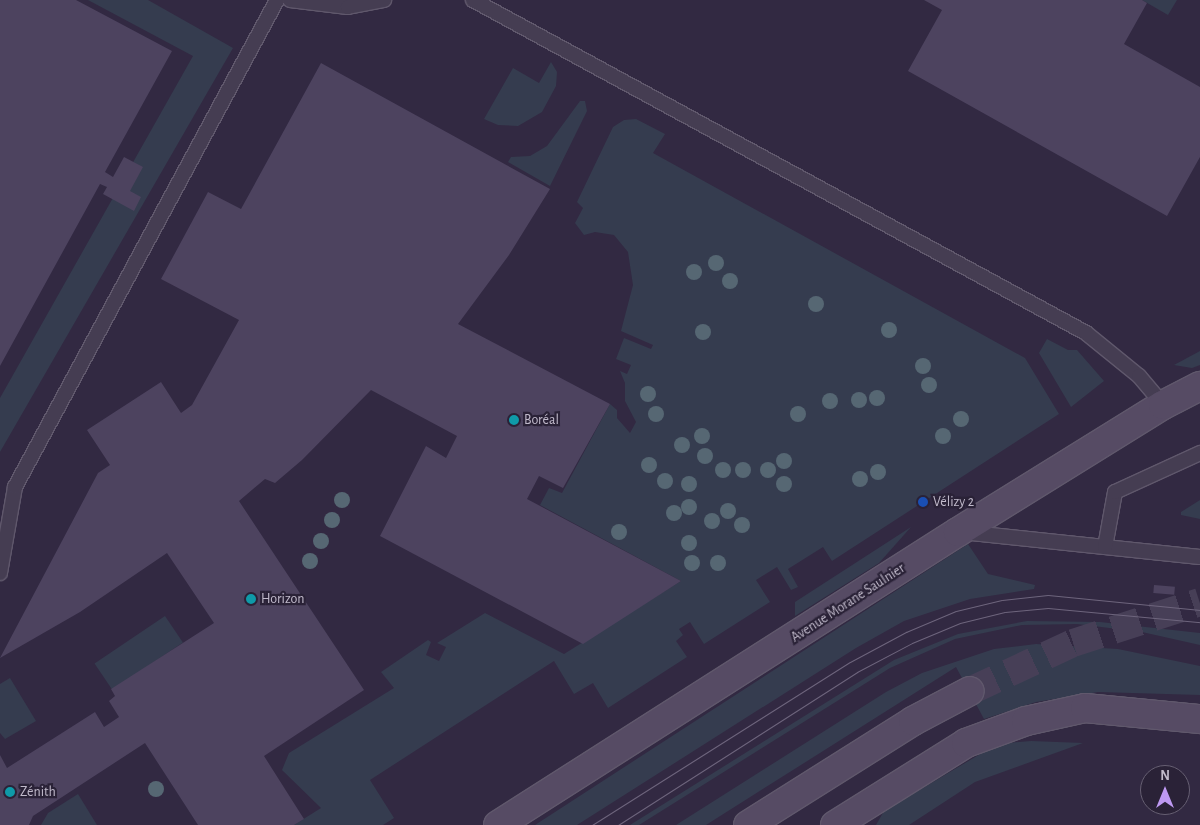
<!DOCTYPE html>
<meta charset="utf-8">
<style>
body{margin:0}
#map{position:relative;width:1200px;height:825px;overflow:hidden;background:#322942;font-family:"Alegreya Sans",sans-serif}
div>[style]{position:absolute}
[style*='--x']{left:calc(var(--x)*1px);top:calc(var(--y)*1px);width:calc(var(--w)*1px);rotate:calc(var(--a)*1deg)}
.green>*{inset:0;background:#353c4f;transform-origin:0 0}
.building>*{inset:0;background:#4d435f;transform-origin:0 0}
.secondary-tunnel>*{height:28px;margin-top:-14px;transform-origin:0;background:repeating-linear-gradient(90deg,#473f57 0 28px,transparent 0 42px)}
.roads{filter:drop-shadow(1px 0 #60586c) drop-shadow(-1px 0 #60586c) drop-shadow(0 1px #60586c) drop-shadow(0 -1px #60586c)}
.lane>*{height:14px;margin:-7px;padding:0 7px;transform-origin:7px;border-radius:7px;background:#453d52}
.secondary>*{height:28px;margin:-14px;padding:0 14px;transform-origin:14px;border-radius:14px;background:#564b64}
.tram>*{height:1px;margin:-0.5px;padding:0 0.5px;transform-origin:0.5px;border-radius:0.5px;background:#6e657d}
.trees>*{width:16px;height:16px;margin:-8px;border-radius:50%;background:#566773}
.dots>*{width:14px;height:14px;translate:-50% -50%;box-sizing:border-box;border:2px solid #2a2237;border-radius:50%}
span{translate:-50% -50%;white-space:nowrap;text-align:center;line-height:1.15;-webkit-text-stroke:4.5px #2a2237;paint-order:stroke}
.poi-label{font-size:14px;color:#c1bacb}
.left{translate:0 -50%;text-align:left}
.street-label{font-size:14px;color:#c1bacb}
.north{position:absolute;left:1140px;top:765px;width:50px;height:50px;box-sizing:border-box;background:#2a2237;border:1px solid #665f72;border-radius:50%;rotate:0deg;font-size:14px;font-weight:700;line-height:20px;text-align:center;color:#c1bacb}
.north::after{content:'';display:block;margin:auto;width:18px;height:22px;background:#be99f2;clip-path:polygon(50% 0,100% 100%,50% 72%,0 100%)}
</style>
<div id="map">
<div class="green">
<i style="clip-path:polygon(88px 0,148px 0,233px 48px,0 452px,0 398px,193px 56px)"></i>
<i style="clip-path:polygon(1142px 0,1177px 0,1168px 15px)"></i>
<i style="clip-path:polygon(551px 62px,557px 72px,556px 86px,542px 112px,518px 126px,498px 125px,484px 119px,513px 68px,539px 83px)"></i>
<i style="clip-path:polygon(580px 101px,585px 101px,587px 111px,550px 186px,508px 162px,511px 157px,530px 156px,547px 146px)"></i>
<i style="clip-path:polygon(636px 119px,665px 134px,653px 153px,1025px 358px,1059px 414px,832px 561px,823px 547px,788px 569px,798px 587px,791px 590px,777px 567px,756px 580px,770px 602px,704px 644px,690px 622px,679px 629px,683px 635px,676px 641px,687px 657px,608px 708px,593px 683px,574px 694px,554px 661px,370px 780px,394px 818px,383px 825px,294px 825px,321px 808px,282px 770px,289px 753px,394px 688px,381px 672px,428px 640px,431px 642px,426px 655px,439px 661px,446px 647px,437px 643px,485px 613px,564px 654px,681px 581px,540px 505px,549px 488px,562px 493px,610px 404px,617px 410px,617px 418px,630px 433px,636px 422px,625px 401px,625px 383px,620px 371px,627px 374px,631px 365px,616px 359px,624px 338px,651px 349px,653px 345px,621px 331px,633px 285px,628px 252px,614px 235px,595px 232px,584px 235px,575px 223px,583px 208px,577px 202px,613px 127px,624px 120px)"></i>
<i style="clip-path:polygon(1047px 339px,1068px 350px,1077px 350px,1104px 381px,1071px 407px,1039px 353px)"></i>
<i style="clip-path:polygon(1200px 351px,1200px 365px,1192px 368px,1174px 365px)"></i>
<i style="clip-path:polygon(1200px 500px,1200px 519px,1181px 515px,1181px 512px)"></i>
<i style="clip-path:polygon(911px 527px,879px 563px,795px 616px,795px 602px)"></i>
<i style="clip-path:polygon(968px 544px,988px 574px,1035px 585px,1034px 589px,970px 599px,904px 621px,856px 648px,577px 825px,535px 825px)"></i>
<i style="left:165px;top:616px;width:32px;height:85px;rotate:56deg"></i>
<i style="clip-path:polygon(1027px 621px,1100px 622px,1200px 633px,1200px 645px,1142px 632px,1077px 624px,1022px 625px,955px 639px,890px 668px,639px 825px,630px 825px,894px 660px,958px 634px)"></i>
<i style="clip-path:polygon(1036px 644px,1118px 649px,1200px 666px,1200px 695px,1098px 692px,1036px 702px,984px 719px,956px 667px,706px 825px,676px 825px,886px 692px,922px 673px,994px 649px)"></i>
<i style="clip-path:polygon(10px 678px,36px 721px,5px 739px,0 733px,0 684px)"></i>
<i style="clip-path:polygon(1031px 741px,1083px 743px,975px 782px,909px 825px,876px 825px,884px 811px,982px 753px,1007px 743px)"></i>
<i style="clip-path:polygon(78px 794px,97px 825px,41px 825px,48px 813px)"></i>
</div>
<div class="building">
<i style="clip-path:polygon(0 0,76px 0,172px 51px,105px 172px,113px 177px,124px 157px,143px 167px,130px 191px,141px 197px,134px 211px,103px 194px,107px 187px,100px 184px,0 366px)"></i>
<i style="clip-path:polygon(924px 0,1142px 0,1147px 3px,1124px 44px,1200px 87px,1200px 157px,1167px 216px,908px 71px,942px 10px)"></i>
<i style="clip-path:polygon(321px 63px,550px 189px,509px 255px,458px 324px,610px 404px,563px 488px,539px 476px,527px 499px,681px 581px,583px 644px,380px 536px,426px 446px,446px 458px,457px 436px,371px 390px,302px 460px,275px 483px,265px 479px,239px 501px,364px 690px,264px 756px,304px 819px,294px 825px,198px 825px,145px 743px,33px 816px,29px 825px,0 825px,0 755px,7px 768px,95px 712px,104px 727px,119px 717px,109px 701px,115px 696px,111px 689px,214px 623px,167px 553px,80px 612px,0 658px,98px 473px,110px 465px,87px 430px,161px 382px,181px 413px,192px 405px,239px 320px,161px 279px,208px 192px,241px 209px)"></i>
<i style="left:1154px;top:585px;width:21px;height:8px;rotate:5deg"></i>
</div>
<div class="secondary-tunnel">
<i style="--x:970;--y:691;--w:114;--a:-25"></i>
<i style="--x:1073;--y:643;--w:133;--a:-17.9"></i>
</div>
<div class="roads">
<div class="lane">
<i style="--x:290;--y:0;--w:58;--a:6.9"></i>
<i style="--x:348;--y:7;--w:37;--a:-11"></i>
<i style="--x:473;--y:0;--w:698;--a:28.51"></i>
<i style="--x:1086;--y:333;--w:68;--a:39.1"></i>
<i style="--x:1139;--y:376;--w:38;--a:50"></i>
<i style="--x:962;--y:532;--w:239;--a:6"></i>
<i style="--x:1105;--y:547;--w:56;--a:-79.7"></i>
<i style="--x:1115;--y:492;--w:94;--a:-24.6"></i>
<i style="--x:0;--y:573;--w:87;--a:-80.1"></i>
<i style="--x:15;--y:487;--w:553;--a:-61.72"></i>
</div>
<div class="secondary">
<i style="--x:498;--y:825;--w:545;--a:-32.5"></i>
<i style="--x:958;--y:532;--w:241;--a:-31.8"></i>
<i style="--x:1163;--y:405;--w:42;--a:-27.2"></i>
<i style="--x:748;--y:825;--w:195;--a:-32.2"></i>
<i style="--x:913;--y:721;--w:64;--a:-27.8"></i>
<i style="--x:835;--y:825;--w:155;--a:-32"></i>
<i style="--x:966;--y:743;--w:64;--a:-20.1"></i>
<i style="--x:1026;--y:721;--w:60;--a:-12.4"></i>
<i style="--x:1085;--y:708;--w:116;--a:5.5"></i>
</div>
</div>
<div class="tram">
<i style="--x:592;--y:825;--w:305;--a:-32.3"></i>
<i style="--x:850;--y:662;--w:64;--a:-28.2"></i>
<i style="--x:906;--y:632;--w:54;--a:-22.8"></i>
<i style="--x:956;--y:611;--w:47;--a:-13.4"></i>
<i style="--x:1002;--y:600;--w:46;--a:-6.2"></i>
<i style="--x:1048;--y:595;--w:153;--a:5.6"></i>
<i style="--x:618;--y:825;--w:284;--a:-32.6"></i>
<i style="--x:857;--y:672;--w:62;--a:-27.8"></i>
<i style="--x:912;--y:643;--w:52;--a:-22.6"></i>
<i style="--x:960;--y:623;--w:46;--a:-13.7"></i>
<i style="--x:1005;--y:612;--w:43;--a:-5.3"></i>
<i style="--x:1048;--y:608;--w:153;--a:5.3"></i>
</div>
<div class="trees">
<i style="left:716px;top:263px"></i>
<i style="left:694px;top:272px"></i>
<i style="left:730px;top:281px"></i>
<i style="left:816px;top:304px"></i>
<i style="left:889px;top:330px"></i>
<i style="left:703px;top:332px"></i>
<i style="left:923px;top:366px"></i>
<i style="left:929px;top:385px"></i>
<i style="left:648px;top:394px"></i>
<i style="left:877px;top:398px"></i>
<i style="left:859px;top:400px"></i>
<i style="left:830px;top:401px"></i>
<i style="left:656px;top:414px"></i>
<i style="left:798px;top:414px"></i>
<i style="left:961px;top:419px"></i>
<i style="left:702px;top:436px"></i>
<i style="left:943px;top:436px"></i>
<i style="left:682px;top:445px"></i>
<i style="left:705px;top:456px"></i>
<i style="left:784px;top:461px"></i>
<i style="left:649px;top:465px"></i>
<i style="left:723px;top:470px"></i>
<i style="left:743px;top:470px"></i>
<i style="left:768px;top:470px"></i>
<i style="left:878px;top:472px"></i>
<i style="left:860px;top:479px"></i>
<i style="left:665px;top:481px"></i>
<i style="left:689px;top:484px"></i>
<i style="left:784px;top:484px"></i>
<i style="left:342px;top:500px"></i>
<i style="left:689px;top:507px"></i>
<i style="left:728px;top:511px"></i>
<i style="left:674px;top:513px"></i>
<i style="left:332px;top:520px"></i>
<i style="left:712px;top:521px"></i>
<i style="left:742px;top:525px"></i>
<i style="left:619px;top:532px"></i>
<i style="left:321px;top:541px"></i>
<i style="left:689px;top:543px"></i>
<i style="left:310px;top:561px"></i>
<i style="left:692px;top:563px"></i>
<i style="left:718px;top:563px"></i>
<i style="left:156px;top:789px"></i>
</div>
<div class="dots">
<i style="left:514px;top:420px;background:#0f9aa8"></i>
<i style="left:923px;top:502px;background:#1a4fb4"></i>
<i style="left:251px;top:599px;background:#0f9aa8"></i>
<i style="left:10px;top:792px;background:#0f9aa8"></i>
</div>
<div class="poi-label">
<span class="left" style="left:524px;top:420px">Boréal</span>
<span class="left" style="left:933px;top:502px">Vélizy 2</span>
<span class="left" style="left:261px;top:599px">Horizon</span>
<span class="left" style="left:20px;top:792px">Zénith</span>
</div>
<div class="street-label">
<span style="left:848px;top:603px;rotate:-33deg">Avenue Morane Saulnier</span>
</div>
<div class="north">N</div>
</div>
